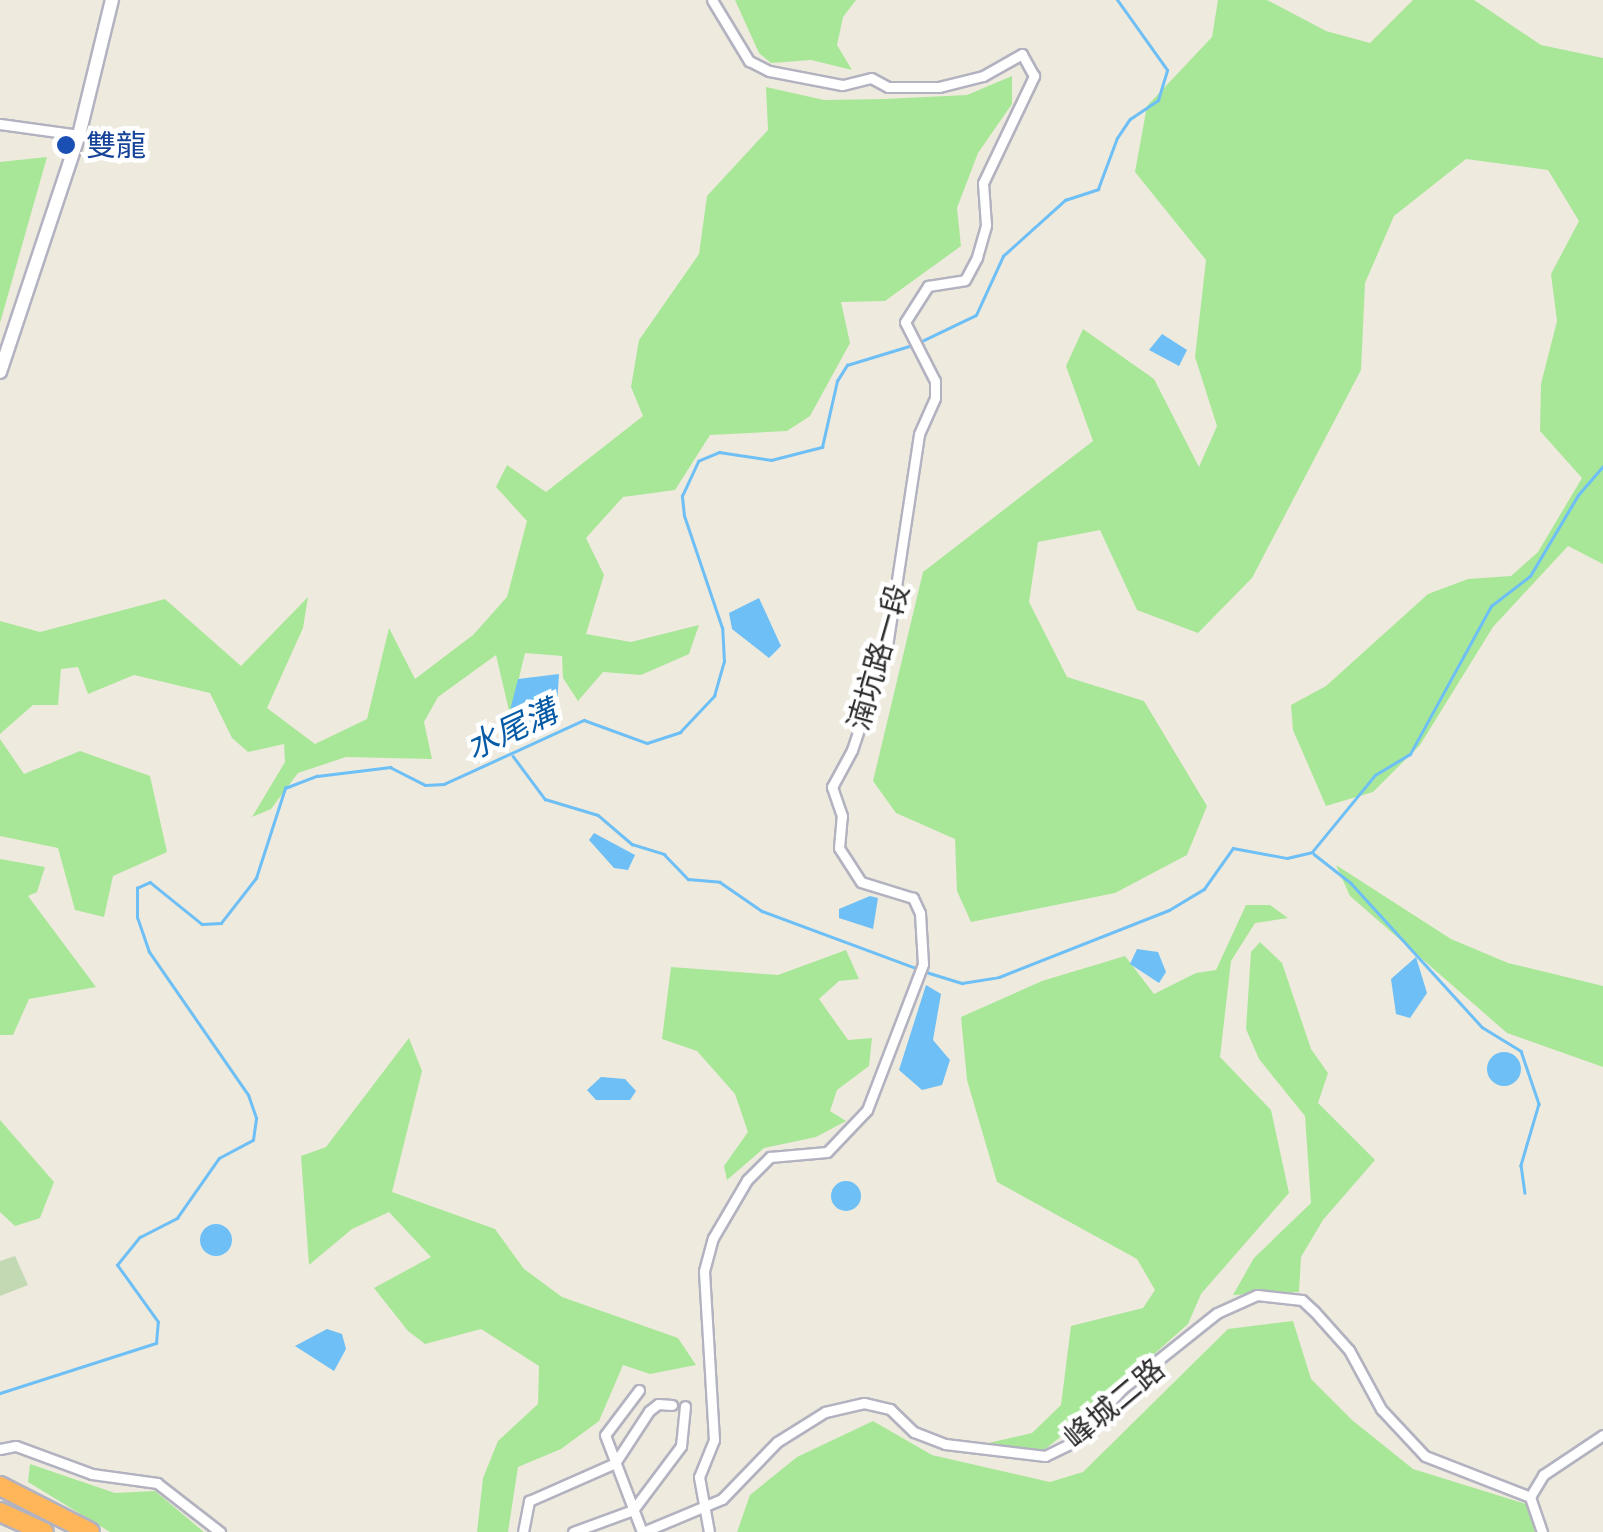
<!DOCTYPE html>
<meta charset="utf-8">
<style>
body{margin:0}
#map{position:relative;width:1603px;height:1532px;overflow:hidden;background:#eeeade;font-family:"PT Sans","Noto Sans TC",sans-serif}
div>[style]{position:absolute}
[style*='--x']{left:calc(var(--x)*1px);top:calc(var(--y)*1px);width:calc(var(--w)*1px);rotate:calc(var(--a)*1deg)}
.green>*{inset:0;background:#a9e798}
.cemetery>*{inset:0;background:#c2d9b4}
.water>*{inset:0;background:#6dbff5}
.round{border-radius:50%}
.stream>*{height:2.5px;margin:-1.25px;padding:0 1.25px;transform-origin:1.25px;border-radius:1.25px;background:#6dbff5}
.roads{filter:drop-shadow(2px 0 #b2b2c0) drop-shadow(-2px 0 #b2b2c0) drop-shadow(0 2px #b2b2c0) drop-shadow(0 -2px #b2b2c0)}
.street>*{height:9px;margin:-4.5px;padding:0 4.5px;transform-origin:4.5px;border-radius:4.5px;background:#fff}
.secondary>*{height:12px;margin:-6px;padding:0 6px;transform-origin:6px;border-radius:6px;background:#fff}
.highway>*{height:18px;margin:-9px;padding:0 9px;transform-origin:9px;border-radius:9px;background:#ffb659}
.dots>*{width:28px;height:28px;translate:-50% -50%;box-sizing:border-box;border:5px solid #fff;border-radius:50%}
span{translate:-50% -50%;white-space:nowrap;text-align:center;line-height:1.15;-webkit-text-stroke:9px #fff;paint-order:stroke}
.transit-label{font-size:30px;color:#164399}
.left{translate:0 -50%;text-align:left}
.street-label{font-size:30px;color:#2c2c2c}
.water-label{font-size:32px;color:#075ba6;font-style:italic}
</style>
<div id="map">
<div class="green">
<i style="clip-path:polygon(735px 0,856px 0,843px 17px,837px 45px,852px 70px,811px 60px,771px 63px,759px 53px)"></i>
<i style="clip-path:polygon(1218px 0,1267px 0,1326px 31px,1370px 43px,1413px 0,1474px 0,1541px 45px,1603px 58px,1603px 564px,1568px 546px,1493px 627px,1420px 745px,1373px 792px,1326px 806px,1293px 730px,1291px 705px,1326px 686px,1428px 594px,1468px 579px,1511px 576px,1538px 552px,1582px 478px,1540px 431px,1541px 384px,1557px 321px,1551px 274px,1579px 221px,1548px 170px,1466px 159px,1394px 216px,1365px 283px,1361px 370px,1252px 578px,1198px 633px,1137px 610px,1100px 530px,1038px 542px,1029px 602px,1067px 677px,1144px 701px,1207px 806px,1187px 855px,1115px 893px,971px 922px,957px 891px,955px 839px,896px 813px,873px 781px,923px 572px,1093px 441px,1066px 366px,1083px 329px,1154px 379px,1199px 467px,1217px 426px,1195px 357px,1206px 260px,1135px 172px,1147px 106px,1212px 37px)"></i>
<i style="clip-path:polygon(1012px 76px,1012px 104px,978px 153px,957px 208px,961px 246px,885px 301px,841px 302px,850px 343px,810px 416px,787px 431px,710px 435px,675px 490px,623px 497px,586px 538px,604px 575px,586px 634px,631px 642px,699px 625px,689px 654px,641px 675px,603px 672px,578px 701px,563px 678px,562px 656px,525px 653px,510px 715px,496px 655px,438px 697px,424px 722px,432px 759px,346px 757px,298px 773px,271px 809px,252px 817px,285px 762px,284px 744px,248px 752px,232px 738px,210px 693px,134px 675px,88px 694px,78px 667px,61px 669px,58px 705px,33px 705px,0 734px,0 621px,40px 632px,165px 599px,241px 666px,308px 597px,303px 628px,267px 708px,315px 744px,367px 719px,389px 628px,415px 679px,473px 635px,507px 597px,527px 521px,496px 487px,507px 465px,546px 492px,643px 416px,631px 387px,639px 340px,699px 254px,707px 196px,768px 130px,766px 87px,824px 100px,884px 99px,967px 95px)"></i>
<i style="clip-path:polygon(47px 157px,0 323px,0 162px)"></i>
<i style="clip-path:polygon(0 739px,24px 774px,80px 751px,150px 776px,167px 852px,113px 876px,104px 917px,75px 910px,58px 848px,0 836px)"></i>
<i style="clip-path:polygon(0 859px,45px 867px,37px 892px,28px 896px,96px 987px,29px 999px,13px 1035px,0 1035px)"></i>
<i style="clip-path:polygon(1336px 865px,1451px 939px,1508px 963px,1603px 986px,1603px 1067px,1507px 1033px,1350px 896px)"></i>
<i style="clip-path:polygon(1246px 905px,1270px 905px,1288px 918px,1255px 923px,1231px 961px,1220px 1057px,1271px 1110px,1289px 1193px,1201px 1294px,1188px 1324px,1064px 1434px,1039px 1454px,984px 1444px,1032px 1433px,1061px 1405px,1071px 1326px,1143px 1308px,1155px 1290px,1137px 1259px,997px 1182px,967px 1080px,961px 1017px,1042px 981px,1125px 956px,1154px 994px,1196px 973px,1216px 970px)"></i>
<i style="clip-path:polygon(1260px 942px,1282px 963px,1311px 1049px,1328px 1073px,1318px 1103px,1375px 1160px,1323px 1220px,1301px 1257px,1299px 1292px,1233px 1295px,1254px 1258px,1311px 1203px,1305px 1116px,1259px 1059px,1246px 1029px,1251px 952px)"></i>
<i style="clip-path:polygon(846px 950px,859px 979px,839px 981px,819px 999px,848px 1040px,872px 1038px,869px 1066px,837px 1090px,830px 1111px,846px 1121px,816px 1137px,764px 1148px,727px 1180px,724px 1166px,748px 1132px,735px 1094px,697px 1051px,662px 1039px,671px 967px,778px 975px)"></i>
<i style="clip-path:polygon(409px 1038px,422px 1071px,392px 1192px,495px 1229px,524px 1269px,562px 1297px,678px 1338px,696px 1365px,650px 1374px,623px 1365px,599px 1421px,561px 1449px,518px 1467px,508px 1532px,477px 1532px,483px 1478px,498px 1441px,538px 1404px,539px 1366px,481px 1329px,425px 1344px,408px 1331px,374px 1288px,431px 1257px,389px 1212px,352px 1229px,309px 1265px,301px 1156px,326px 1147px)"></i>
<i style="clip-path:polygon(0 1120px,54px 1182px,40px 1218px,15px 1226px,0 1212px)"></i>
<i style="clip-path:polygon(1293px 1321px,1311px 1379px,1352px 1420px,1413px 1469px,1529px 1505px,1535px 1532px,737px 1532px,750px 1495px,797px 1457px,873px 1421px,932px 1455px,1050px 1482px,1083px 1472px,1228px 1329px)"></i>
<i style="clip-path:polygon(30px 1464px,115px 1493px,155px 1491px,204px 1532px,110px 1532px,28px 1482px)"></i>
</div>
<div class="cemetery">
<i style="clip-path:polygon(15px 1256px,28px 1285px,0 1296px,0 1261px)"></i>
</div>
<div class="water">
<i style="clip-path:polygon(1162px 334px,1187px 350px,1179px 366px,1149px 350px)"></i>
<i style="clip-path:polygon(759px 598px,781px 646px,769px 658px,732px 629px,729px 613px)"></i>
<i style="clip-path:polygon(559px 674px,557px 705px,541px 703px,531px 728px,507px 722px,518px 679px)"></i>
<i style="clip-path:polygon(594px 833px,635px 855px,628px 870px,614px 868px,589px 840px)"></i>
<i style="clip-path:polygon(870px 896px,878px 898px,873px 929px,839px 918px,839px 909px)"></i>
<i style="clip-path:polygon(1137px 949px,1158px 952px,1166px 972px,1159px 983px,1130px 964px)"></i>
<i style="clip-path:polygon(1416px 957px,1427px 993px,1410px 1018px,1396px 1014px,1391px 979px)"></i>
<i style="clip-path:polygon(926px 985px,941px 994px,933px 1040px,950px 1060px,942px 1085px,922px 1090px,899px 1070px)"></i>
<i class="round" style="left:1487px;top:1052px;width:34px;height:34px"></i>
<i style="clip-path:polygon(601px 1077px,625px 1079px,636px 1091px,630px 1100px,596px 1100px,587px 1090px)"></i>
<i class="round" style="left:831px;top:1181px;width:30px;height:30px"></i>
<i class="round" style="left:200px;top:1224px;width:32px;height:32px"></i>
<i style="clip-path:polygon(327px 1329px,342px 1334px,346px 1349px,334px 1371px,295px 1346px)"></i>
</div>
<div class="stream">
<i style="--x:920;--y:342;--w:62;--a:-25.7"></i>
<i style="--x:976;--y:315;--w:65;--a:-65.4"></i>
<i style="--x:1003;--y:256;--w:84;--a:-42.1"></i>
<i style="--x:1065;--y:200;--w:35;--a:-18"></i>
<i style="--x:1098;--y:189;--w:54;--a:-69.6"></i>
<i style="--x:1117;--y:138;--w:23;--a:-56"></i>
<i style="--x:1130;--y:119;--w:34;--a:-34"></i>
<i style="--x:1158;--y:100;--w:31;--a:-73"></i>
<i style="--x:1167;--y:70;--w:86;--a:-125.5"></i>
<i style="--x:513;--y:756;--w:54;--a:53.3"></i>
<i style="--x:545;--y:799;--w:55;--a:16.8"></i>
<i style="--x:598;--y:815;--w:45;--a:40.5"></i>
<i style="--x:632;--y:844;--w:34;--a:17"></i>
<i style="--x:664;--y:854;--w:35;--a:46"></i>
<i style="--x:688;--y:879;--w:32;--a:5"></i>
<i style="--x:720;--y:882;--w:51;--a:34.6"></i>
<i style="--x:762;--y:911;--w:164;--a:20.3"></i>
<i style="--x:1314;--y:854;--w:47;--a:38.1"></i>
<i style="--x:1351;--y:883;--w:195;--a:47.7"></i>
<i style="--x:1482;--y:1027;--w:46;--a:31.6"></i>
<i style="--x:1521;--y:1051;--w:56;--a:71.2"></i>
<i style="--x:1539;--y:1104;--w:64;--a:106.4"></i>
<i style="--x:1521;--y:1165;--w:28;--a:82"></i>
<i style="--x:923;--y:971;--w:41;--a:17.1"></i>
<i style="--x:962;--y:983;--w:37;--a:-9"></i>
<i style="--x:999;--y:977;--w:183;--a:-21.5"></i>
<i style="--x:1169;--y:910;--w:41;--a:-31"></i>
<i style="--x:1204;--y:889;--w:50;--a:-54.7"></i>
<i style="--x:1233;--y:848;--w:55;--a:10.5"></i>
<i style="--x:1287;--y:858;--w:26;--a:-13"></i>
<i style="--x:1312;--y:852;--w:99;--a:-50.7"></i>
<i style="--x:1375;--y:775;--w:41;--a:-31"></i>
<i style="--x:1410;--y:754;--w:169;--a:-61.3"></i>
<i style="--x:1491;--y:606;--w:49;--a:-37.6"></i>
<i style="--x:1530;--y:576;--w:94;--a:-59.3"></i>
<i style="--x:1578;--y:495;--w:38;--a:-49"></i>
<i style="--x:0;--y:1393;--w:164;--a:-17.8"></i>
<i style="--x:156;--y:1343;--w:21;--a:-85"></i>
<i style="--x:158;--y:1322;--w:70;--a:-125.7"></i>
<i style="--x:117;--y:1265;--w:36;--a:-51"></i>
<i style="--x:140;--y:1237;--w:42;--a:-27.2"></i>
<i style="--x:177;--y:1218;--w:73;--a:-55"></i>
<i style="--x:219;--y:1158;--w:38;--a:-28"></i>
<i style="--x:253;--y:1140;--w:22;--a:-82"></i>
<i style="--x:256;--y:1118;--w:24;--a:-109"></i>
<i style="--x:248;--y:1095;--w:174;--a:-124.7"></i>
<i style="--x:149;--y:952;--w:36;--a:-109"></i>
<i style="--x:137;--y:918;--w:30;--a:-90"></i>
<i style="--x:137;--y:888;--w:14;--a:-25"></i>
<i style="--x:150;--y:882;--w:67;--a:38.9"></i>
<i style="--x:202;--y:924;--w:19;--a:-3"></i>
<i style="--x:221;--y:923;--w:57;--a:-52.1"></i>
<i style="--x:256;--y:878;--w:95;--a:-72.1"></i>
<i style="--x:285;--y:788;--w:34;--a:-21"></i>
<i style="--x:317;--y:776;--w:74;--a:-7"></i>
<i style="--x:390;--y:767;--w:39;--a:27"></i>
<i style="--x:425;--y:785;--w:19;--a:-3"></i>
<i style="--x:444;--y:784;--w:154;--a:-24.6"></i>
<i style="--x:584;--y:720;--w:67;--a:20.1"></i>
<i style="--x:647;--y:743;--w:35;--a:-18"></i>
<i style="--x:680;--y:732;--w:50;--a:-46.6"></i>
<i style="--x:714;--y:696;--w:35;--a:-74"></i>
<i style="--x:724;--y:662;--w:34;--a:-93"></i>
<i style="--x:722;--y:628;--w:118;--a:-108.7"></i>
<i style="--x:684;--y:516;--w:20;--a:-96"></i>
<i style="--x:682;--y:496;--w:38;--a:-65"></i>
<i style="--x:698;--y:461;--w:23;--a:-23"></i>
<i style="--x:719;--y:452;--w:53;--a:8.7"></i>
<i style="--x:771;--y:460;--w:53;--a:-14.3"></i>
<i style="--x:822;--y:447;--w:68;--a:-77.2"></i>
<i style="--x:837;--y:381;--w:19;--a:-58"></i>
<i style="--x:847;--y:365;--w:69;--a:-16.9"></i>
</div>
<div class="roads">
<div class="street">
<i style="--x:0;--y:124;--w:80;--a:7.9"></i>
<i style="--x:639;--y:1390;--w:56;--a:127.1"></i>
<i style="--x:605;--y:1435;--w:104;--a:69.1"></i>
<i style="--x:0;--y:1449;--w:16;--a:-11"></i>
<i style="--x:16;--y:1446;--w:81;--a:20.2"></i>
<i style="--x:92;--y:1474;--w:66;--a:7.9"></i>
<i style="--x:157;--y:1483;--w:80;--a:37.9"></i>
<i style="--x:523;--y:1532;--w:32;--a:-79"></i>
<i style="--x:529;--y:1501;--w:94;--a:-23.8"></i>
<i style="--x:615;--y:1463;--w:62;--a:-56.8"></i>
<i style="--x:649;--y:1411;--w:11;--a:-38"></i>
<i style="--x:658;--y:1404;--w:14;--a:4"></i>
<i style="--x:573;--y:1532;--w:64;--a:-20.1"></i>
<i style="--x:633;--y:1510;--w:80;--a:-53.1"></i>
<i style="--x:681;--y:1446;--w:40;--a:-84.3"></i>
<i style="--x:643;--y:1532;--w:86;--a:-22.7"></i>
<i style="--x:722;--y:1499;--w:79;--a:-46"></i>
<i style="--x:777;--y:1442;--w:57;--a:-32"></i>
<i style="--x:825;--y:1412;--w:40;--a:-13"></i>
<i style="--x:864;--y:1403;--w:27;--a:13"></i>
<i style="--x:890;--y:1409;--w:33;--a:44"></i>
<i style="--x:914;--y:1432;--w:33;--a:21"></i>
<i style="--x:945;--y:1444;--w:101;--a:6.8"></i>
<i style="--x:1045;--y:1456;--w:30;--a:-26"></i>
<i style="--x:1072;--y:1443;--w:75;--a:-47.2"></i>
<i style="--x:1123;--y:1388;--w:120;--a:-38.6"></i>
<i style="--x:1217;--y:1313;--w:44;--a:-24.2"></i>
<i style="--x:1257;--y:1295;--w:45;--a:6.3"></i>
<i style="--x:1302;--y:1300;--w:16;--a:43"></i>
<i style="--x:1314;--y:1311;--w:52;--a:48.1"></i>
<i style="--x:1349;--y:1350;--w:67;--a:61.5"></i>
<i style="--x:1381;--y:1409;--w:64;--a:46.9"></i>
<i style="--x:1425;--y:1456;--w:113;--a:21.3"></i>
<i style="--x:709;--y:1532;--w:56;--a:-100.3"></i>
<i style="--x:699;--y:1477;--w:40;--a:-68"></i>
<i style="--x:714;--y:1440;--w:169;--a:-93.4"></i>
<i style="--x:704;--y:1271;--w:34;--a:-75"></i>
<i style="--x:713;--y:1238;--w:67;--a:-59.6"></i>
<i style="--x:747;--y:1180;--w:33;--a:-45"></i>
<i style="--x:770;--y:1157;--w:57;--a:-5"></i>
<i style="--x:827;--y:1152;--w:58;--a:-46.4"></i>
<i style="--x:867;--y:1110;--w:156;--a:-69"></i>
<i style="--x:923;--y:964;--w:51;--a:-93.4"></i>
<i style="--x:920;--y:913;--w:17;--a:-115"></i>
<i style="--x:913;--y:898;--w:54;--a:-162.9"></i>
<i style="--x:861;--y:882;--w:40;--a:-122.9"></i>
<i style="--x:839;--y:848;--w:32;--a:-85"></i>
<i style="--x:842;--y:816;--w:31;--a:-109"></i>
<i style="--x:832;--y:787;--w:42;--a:-61.6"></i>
<i style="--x:852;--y:750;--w:110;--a:-71.4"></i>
<i style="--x:887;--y:646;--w:214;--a:-81.4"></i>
<i style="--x:919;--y:434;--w:39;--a:-66"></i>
<i style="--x:935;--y:398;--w:17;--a:-90"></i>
<i style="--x:935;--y:381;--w:66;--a:-117"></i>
<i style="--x:905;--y:322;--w:43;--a:-57.4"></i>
<i style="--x:928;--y:286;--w:37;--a:-9"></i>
<i style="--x:965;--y:280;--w:26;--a:-62"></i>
<i style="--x:977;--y:257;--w:33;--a:-74"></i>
<i style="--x:986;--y:225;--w:42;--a:-94.1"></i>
<i style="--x:983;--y:183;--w:119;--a:-64.5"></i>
<i style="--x:1034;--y:76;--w:25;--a:-119"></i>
<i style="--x:1022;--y:54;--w:45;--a:150.6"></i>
<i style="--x:983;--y:76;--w:45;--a:166"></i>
<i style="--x:939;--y:87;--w:51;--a:180"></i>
<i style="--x:888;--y:87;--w:19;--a:-152"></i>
<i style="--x:871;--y:78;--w:30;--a:166"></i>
<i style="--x:842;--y:85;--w:74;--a:-169.1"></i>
<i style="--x:769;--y:71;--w:22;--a:-153"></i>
<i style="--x:749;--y:61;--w:71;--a:-121.2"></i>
<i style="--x:1542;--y:1532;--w:37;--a:-109"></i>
<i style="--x:1530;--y:1497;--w:26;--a:-59"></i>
<i style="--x:1543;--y:1475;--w:72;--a:-33.7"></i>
</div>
<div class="secondary">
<i style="--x:0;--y:372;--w:250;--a:-71.6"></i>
<i style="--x:79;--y:135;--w:139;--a:-76.3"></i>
</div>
<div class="highway">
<i style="--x:0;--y:1486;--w:101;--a:27.1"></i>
<i style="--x:0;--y:1512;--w:48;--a:24.4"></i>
</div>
</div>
<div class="dots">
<i style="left:66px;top:145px;background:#1a4fb4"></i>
</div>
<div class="transit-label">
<span class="left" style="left:86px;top:145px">雙龍</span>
</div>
<div class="street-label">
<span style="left:878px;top:657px;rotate:-74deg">湳坑路一段</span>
<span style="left:1114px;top:1403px;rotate:-40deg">峰城二路</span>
</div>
<div class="water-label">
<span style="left:511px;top:729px;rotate:-25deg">水尾溝</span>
</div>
</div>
